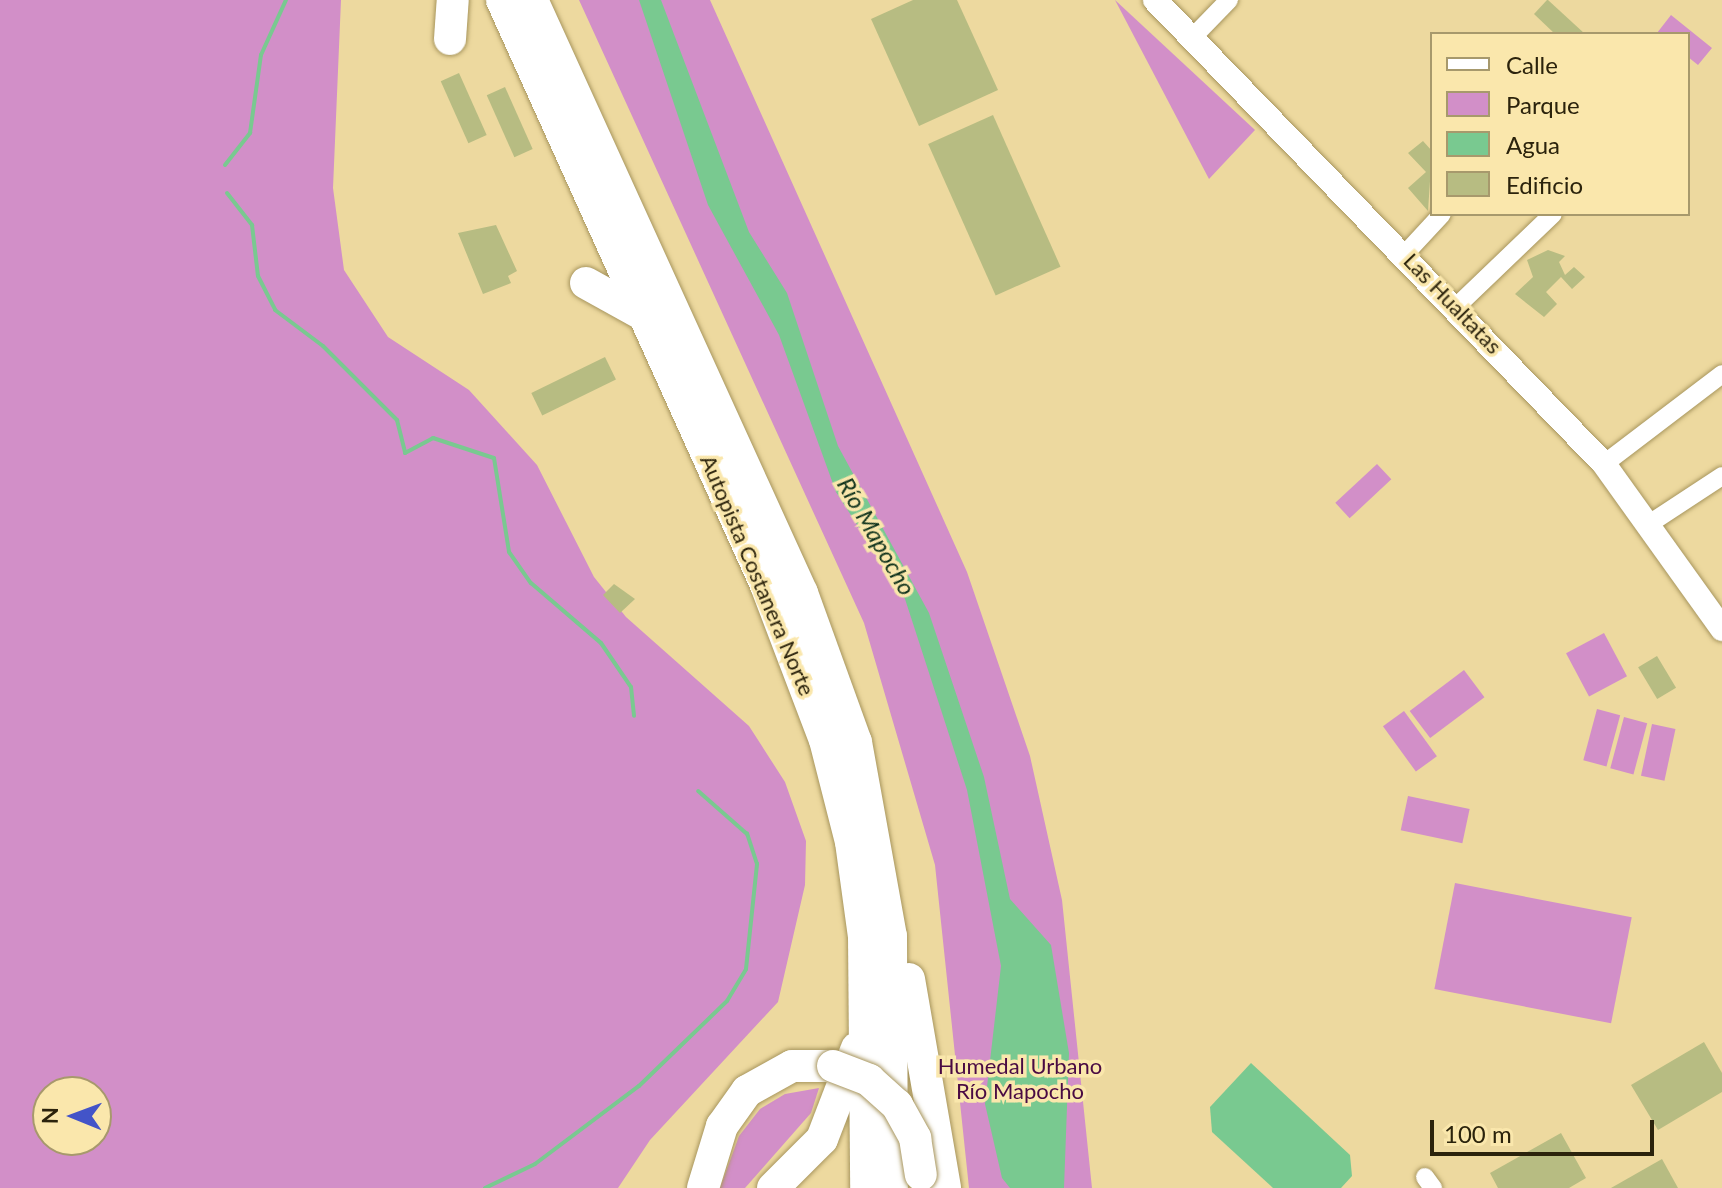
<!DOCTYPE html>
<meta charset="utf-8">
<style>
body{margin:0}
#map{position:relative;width:1722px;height:1188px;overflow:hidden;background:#edd99f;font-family:Lato,sans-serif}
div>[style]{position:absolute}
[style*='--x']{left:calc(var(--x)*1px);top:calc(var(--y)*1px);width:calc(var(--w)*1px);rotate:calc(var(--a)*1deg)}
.green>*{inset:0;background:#d28fc8;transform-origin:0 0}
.water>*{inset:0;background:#79c990}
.stream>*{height:4px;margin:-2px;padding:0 2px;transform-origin:2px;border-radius:2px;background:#79c990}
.building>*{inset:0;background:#b7bc82;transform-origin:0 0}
.roads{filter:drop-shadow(0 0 2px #a8965e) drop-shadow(0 0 2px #a8965e)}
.street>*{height:18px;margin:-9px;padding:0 9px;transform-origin:9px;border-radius:9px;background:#fff}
.secondary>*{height:24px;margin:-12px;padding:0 12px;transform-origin:12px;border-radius:12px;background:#fff}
.highway>*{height:32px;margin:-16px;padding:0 16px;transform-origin:16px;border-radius:16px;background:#fff}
.bridges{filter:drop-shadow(0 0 2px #a8965e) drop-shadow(0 0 2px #a8965e)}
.highway-bridge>*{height:32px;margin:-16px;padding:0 16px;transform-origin:16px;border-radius:16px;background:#fff}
span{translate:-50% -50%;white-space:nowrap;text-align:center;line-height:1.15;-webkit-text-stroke:7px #fae7ac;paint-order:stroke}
.street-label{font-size:22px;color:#2b230c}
.park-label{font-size:22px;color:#490a43}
.water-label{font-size:24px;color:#10331c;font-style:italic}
.legend{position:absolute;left:1430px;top:32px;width:260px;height:184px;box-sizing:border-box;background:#fae7ac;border:2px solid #a7996c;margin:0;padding:10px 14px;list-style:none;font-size:24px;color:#2b230c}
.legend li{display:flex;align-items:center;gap:16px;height:40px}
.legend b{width:40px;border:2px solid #a7996c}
.north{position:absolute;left:32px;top:1076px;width:80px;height:80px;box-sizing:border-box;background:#fae7ac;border:2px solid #a7996c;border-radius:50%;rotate:271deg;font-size:22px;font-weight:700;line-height:32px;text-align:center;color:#2b230c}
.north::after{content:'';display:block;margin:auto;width:28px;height:36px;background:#4354c8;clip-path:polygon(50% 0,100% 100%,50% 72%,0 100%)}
.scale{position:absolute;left:1430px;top:1120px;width:224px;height:36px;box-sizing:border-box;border:4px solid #2b230c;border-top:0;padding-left:10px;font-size:24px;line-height:28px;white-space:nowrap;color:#2b230c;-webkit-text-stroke:6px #fae7ac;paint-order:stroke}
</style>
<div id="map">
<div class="green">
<i style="clip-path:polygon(evenodd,0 0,341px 0,333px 188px,344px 270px,388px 337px,469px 390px,537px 465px,594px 577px,626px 617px,749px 726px,785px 782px,806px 841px,805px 885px,778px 1002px,650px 1140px,618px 1188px,0 1188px,0 0,48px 1092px,96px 1092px,96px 1140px,48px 1140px,48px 1092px)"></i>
<i style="clip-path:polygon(579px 0,710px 0,967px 572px,1030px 756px,1062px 900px,1092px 1188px,969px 1188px,935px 865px,864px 623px)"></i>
<i style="clip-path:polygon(1115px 0,1255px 130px,1209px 179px)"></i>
<i style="clip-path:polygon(1671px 15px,1712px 48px,1698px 65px,1688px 57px,1688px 34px,1657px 33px)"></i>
<i style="left:1377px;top:464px;width:21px;height:57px;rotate:47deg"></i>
<i style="left:1604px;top:633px;width:49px;height:43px;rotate:62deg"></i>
<i style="left:1464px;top:670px;width:34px;height:68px;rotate:53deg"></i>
<i style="left:1597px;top:709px;width:24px;height:53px;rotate:15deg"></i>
<i style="left:1404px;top:711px;width:56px;height:26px;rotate:54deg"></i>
<i style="left:1624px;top:717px;width:24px;height:53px;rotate:15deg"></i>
<i style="left:1652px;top:724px;width:24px;height:53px;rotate:12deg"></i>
<i style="left:1408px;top:796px;width:63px;height:35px;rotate:12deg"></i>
<i style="left:1455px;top:883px;width:180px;height:108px;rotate:11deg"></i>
<i style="clip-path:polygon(819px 1088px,811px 1113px,745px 1188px,720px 1188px,739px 1136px,760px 1109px,785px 1094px)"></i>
</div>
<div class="water">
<i style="clip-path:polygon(639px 0,661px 0,749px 232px,787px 293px,838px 446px,929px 613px,984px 777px,1010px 899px,1051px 945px,1069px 1053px,1064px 1188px,1010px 1188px,1002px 1178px,985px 1104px,1001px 966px,967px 790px,905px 599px,836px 492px,779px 335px,708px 205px)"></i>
<i style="clip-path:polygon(1251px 1063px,1350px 1155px,1352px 1176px,1341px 1188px,1273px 1188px,1212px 1132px,1210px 1107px)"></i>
</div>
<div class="stream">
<i style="--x:225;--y:165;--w:41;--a:-52"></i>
<i style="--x:250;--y:133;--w:79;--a:-82"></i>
<i style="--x:261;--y:55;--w:60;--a:-65.6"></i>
<i style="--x:227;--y:193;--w:41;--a:52"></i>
<i style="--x:252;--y:225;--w:51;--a:83.3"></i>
<i style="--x:258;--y:276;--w:38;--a:63"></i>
<i style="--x:275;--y:310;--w:60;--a:36.9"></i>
<i style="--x:323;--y:346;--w:105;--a:45"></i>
<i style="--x:397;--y:420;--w:34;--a:76"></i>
<i style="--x:405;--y:453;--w:32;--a:-28"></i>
<i style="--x:433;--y:438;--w:64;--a:18.2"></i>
<i style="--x:494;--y:458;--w:95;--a:80.9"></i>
<i style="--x:509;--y:552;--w:38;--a:55"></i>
<i style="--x:531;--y:583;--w:92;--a:40.6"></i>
<i style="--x:601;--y:643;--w:53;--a:55.7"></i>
<i style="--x:631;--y:687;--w:29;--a:84"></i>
<i style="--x:485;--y:1188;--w:55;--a:-25.6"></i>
<i style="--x:535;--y:1164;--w:130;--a:-36.9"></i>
<i style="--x:639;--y:1086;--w:122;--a:-44"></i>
<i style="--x:727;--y:1001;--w:37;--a:-59"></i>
<i style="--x:746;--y:969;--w:106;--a:-84"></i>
<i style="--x:757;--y:864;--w:32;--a:-108"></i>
<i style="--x:747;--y:834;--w:65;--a:-138.7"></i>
</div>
<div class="building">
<i style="clip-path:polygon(913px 0,957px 0,998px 90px,919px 126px,871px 19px)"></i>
<i style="clip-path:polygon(1547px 0,1548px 0,1585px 34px,1555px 34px,1534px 14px)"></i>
<i style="left:459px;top:73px;width:68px;height:20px;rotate:66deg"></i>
<i style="left:505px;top:87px;width:68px;height:20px;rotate:66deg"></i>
<i style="left:993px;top:115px;width:166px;height:71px;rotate:66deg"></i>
<i style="clip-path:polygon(1423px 141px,1432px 151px,1428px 211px,1408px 188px,1426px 172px,1408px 153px)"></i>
<i style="clip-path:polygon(496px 225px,517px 271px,508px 276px,511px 283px,483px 294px,458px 233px)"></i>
<i style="clip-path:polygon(1548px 250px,1565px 256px,1559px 262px,1565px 275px,1574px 267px,1585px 277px,1572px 289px,1561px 277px,1546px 292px,1557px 304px,1544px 317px,1515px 294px,1533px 277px,1527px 260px)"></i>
<i style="left:605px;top:357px;width:25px;height:82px;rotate:64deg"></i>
<i style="clip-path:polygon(614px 584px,635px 599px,620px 613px,603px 595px)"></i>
<i style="left:1657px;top:656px;width:37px;height:22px;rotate:59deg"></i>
<i style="clip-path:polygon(1704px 1042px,1722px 1073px,1722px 1092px,1658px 1130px,1631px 1085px)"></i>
<i style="clip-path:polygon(1561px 1133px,1586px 1178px,1569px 1188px,1498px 1188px,1490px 1173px)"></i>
<i style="clip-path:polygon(1662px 1159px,1678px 1188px,1611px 1188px)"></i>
</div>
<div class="roads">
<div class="street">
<i style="--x:1192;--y:38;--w:53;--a:-45.8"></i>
<i style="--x:1405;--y:254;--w:54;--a:-47.2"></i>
<i style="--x:1456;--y:307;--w:134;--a:-43.8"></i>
<i style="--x:1604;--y:464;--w:148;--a:-37.3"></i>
<i style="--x:1649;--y:524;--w:87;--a:-33.3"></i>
<i style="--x:1425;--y:1177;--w:14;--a:54"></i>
</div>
<div class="secondary">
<i style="--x:1155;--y:0;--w:646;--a:45.94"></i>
<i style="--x:1604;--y:464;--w:203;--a:54.4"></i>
</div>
<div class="highway">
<i style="--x:502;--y:0;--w:642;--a:65.71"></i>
<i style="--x:766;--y:585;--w:166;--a:69.2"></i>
<i style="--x:825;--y:740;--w:105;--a:75.7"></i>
<i style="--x:851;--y:842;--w:96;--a:82.2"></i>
<i style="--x:864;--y:937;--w:251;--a:89.5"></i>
<i style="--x:532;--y:0;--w:652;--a:65.52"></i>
<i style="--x:802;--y:593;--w:158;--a:70.1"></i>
<i style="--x:856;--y:742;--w:197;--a:79.8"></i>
<i style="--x:891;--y:936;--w:252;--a:89.8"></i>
<i style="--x:450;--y:39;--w:39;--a:-86"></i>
<i style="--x:586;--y:283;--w:64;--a:29"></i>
<i style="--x:909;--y:979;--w:212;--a:80.2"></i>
<i style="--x:703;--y:1188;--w:65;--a:-73"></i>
<i style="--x:722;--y:1126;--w:43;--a:-54.5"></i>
<i style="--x:747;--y:1091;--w:51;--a:-29.1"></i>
<i style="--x:792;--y:1066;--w:41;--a:0"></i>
<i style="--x:773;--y:1188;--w:69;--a:-45"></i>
<i style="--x:822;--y:1139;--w:97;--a:-69"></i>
</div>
</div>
<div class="bridges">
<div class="highway-bridge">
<i style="--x:833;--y:1066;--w:39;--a:21"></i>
<i style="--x:869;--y:1080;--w:38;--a:42"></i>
<i style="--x:897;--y:1105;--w:38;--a:61"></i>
<i style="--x:915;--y:1138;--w:37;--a:81"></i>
</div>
</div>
<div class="street-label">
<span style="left:1453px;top:303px;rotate:46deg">Las Hualtatas</span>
<span style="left:758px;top:575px;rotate:67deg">Autopista Costanera Norte</span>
</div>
<div class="park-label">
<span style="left:1020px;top:1078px">Humedal Urbano<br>Río Mapocho</span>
</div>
<div class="water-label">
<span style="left:877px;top:536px;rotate:60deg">Río Mapocho</span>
</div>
<ul class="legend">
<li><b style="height:10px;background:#fff"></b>Calle</li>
<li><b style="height:22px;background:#d28fc8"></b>Parque</li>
<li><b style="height:22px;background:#79c990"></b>Agua</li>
<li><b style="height:22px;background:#b7bc82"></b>Edificio</li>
</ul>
<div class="north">N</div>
<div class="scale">100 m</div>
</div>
